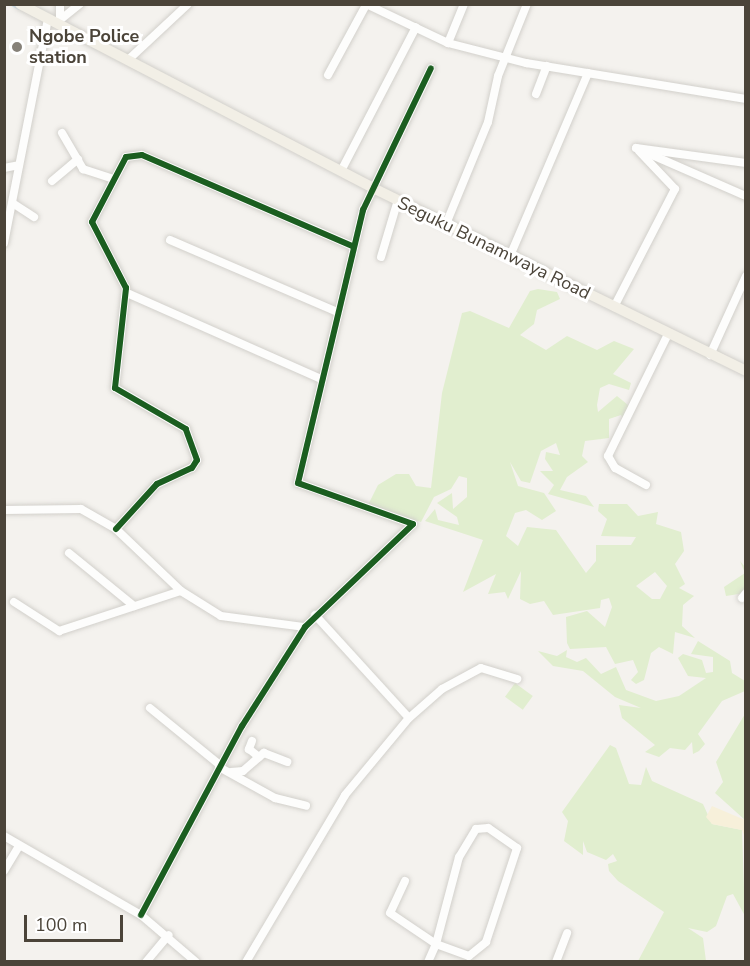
<!DOCTYPE html>
<style>
body{margin:0}
#map{position:relative;width:750px;height:966px;overflow:hidden;background:#f4f2ee;font-family:"Nunito Sans",sans-serif}
div>[style]{position:absolute}
[style*='--x']{left:calc(var(--x)*1px);top:calc(var(--y)*1px);width:calc(var(--w)*1px);rotate:calc(var(--a)*1deg)}
.green>*{inset:0;background:#e1eecf;transform-origin:0 0}
.sand>*{inset:0;background:#f7f0da}
.stream>*{height:2px;margin:-1px;padding:0 1px;transform-origin:1px;border-radius:1px;background:#c0ddf1}
.roads{filter:drop-shadow(0 0 2px #d2d0cb) drop-shadow(0 0 2px #d2d0cb)}
.minor>*{height:8px;margin:-4px;padding:0 4px;transform-origin:4px;border-radius:4px;background:#fdfdfc}
.major>*{height:10px;margin:-5px;padding:0 5px;transform-origin:5px;border-radius:5px;background:#f2efe6}
.cycleway>*{height:6px;margin:-3px;padding:0 3px;transform-origin:3px;border-radius:3px;background:#1b5e20}
.dots>*{width:16px;height:16px;translate:-50% -50%;box-sizing:border-box;border:3px solid #fff;border-radius:50%}
span{translate:-50% -50%;white-space:nowrap;text-align:center;line-height:1.15;-webkit-text-stroke:6px #fff;paint-order:stroke}
.poi-label{font-size:18px;color:#4b4439;font-weight:700}
.left{translate:0 -50%;text-align:left}
.street-label{font-size:18px;color:#4b4439}
.frame{position:absolute;inset:0;border:6px solid #4b4439;pointer-events:none}
.scale{position:absolute;left:24px;top:915px;width:99px;height:27px;box-sizing:border-box;border:3px solid #4b4439;border-top:0;padding-left:8px;font-size:18px;line-height:21px;white-space:nowrap;color:#4b4439;-webkit-text-stroke:4px #fff;paint-order:stroke}
</style>
<div id="map">
<div class="green">
<i style="clip-path:polygon(evenodd,538px 289px,557px 292px,560px 299px,537px 310px,534px 324px,520px 335px,546px 350px,567px 336px,597px 350px,614px 341px,634px 349px,613px 374px,631px 383px,629px 390px,609px 384px,600px 388px,597px 405px,598px 412px,617px 396px,633px 409px,626px 423px,621px 415px,609px 419px,609px 438px,585px 441px,582px 456px,588px 462px,567px 477px,560px 490px,586px 496px,594px 507px,548px 494px,554px 485px,540px 471px,553px 471px,545px 459px,546px 452px,560px 455px,556px 443px,541px 451px,530px 483px,521px 481px,510px 462px,518px 486px,544px 493px,556px 511px,542px 520px,526px 510px,515px 513px,506px 536px,518px 546px,527px 527px,556px 530px,586px 573px,596px 561px,596px 545px,631px 545px,636px 537px,601px 536px,607px 519px,598px 511px,599px 504px,627px 504px,638px 516px,658px 512px,656px 524px,681px 532px,684px 551px,675px 564px,685px 584px,679px 588px,694px 596px,683px 605px,682px 626px,695px 638px,675px 632px,673px 654px,659px 647px,651px 653px,644px 680px,636px 684px,631px 680px,638px 672px,633px 660px,615px 664px,606px 647px,570px 649px,567px 643px,566px 617px,587px 611px,605px 627px,612px 607px,609px 598px,601px 600px,600px 608px,553px 615px,544px 601px,530px 604px,520px 599px,521px 571px,508px 599px,505px 592px,488px 594px,496px 574px,463px 592px,483px 540px,425px 521px,435px 509px,438px 520px,459px 525px,457px 517px,437px 503px,452px 493px,453px 509px,467px 497px,467px 478px,459px 476px,451px 489px,434px 497px,421px 522px,368px 505px,378px 485px,396px 474px,409px 474px,416px 486px,431px 488px,442px 393px,462px 313px,470px 311px,509px 328px,530px 291px,538px 289px,655px 572px,667px 586px,660px 599px,652px 599px,636px 586px,655px 572px)"></i>
<i style="clip-path:polygon(740px 561px,745px 567px,745px 593px,726px 596px,724px 587px,745px 573px)"></i>
<i style="clip-path:polygon(698px 641px,730px 661px,732px 673px,745px 681px,745px 691px,722px 701px,698px 734px,705px 744px,699px 751px,693px 754px,692px 742px,685px 750px,670px 748px,659px 757px,645px 752px,655px 745px,622px 718px,619px 705px,641px 708px,615px 697px,583px 671px,553px 666px,538px 651px,557px 656px,567px 650px,566px 657px,577px 662px,586px 658px,601px 674px,616px 667px,626px 690px,656px 701px,679px 696px,706px 678px,688px 676px,678px 658px,683px 654px,702px 660px,706px 673px,713px 672px,713px 657px,691px 654px)"></i>
<i style="left:515px;top:683px;width:22px;height:17px;rotate:36deg"></i>
<i style="clip-path:polygon(745px 714px,745px 820px,715px 793px,723px 782px,716px 762px)"></i>
<i style="clip-path:polygon(610px 745px,616px 748px,629px 784px,641px 785px,646px 767px,652px 781px,703px 804px,712px 824px,742px 830px,745px 916px,733px 894px,727px 896px,716px 926px,707px 932px,688px 928px,703px 938px,706px 961px,638px 961px,664px 912px,618px 881px,609px 871px,608px 864px,617px 861px,613px 854px,606px 860px,587px 852px,583px 841px,583px 855px,564px 841px,568px 821px,562px 812px)"></i>
</div>
<div class="sand">
<i style="clip-path:polygon(712px 806px,745px 820px,745px 838px,742px 830px,712px 824px,706px 817px)"></i>
</div>
<div class="stream">
<i style="--x:10;--y:4;--w:10;--a:29"></i>
</div>
<div class="roads">
<div class="minor">
<i style="--x:60;--y:4;--w:18;--a:90"></i>
<i style="--x:366;--y:4;--w:91;--a:25.4"></i>
<i style="--x:448;--y:43;--w:81;--a:14.4"></i>
<i style="--x:526;--y:63;--w:223;--a:9.3"></i>
<i style="--x:60;--y:20;--w:26;--a:-39"></i>
<i style="--x:448;--y:43;--w:42;--a:-67.7"></i>
<i style="--x:128;--y:60;--w:82;--a:-43"></i>
<i style="--x:328;--y:75;--w:80;--a:-61.5"></i>
<i style="--x:536;--y:94;--w:30;--a:-69"></i>
<i style="--x:62;--y:133;--w:42;--a:59.7"></i>
<i style="--x:83;--y:169;--w:33;--a:18"></i>
<i style="--x:746;--y:163;--w:111;--a:-172.2"></i>
<i style="--x:636;--y:148;--w:120;--a:23.6"></i>
<i style="--x:4;--y:168;--w:15;--a:-11"></i>
<i style="--x:341;--y:171;--w:162;--a:-62.5"></i>
<i style="--x:52;--y:181;--w:34;--a:-40"></i>
<i style="--x:14;--y:204;--w:24;--a:33"></i>
<i style="--x:446;--y:224;--w:110;--a:-67.6"></i>
<i style="--x:488;--y:122;--w:47;--a:-77.7"></i>
<i style="--x:498;--y:76;--w:78;--a:-68.1"></i>
<i style="--x:170;--y:240;--w:180;--a:23.3"></i>
<i style="--x:4;--y:243;--w:228;--a:-78.9"></i>
<i style="--x:510;--y:256;--w:199;--a:-66.9"></i>
<i style="--x:381;--y:257;--w:59;--a:-73.4"></i>
<i style="--x:127;--y:293;--w:212;--a:23.9"></i>
<i style="--x:614;--y:307;--w:133;--a:-62.7"></i>
<i style="--x:675;--y:189;--w:52;--a:-133.5"></i>
<i style="--x:710;--y:355;--w:87;--a:-65.5"></i>
<i style="--x:646;--y:485;--w:35;--a:-151"></i>
<i style="--x:615;--y:468;--w:14;--a:-120"></i>
<i style="--x:608;--y:456;--w:136;--a:-63.8"></i>
<i style="--x:4;--y:510;--w:77;--a:-0.7"></i>
<i style="--x:81;--y:509;--w:40;--a:29.7"></i>
<i style="--x:116;--y:529;--w:90;--a:43.6"></i>
<i style="--x:181;--y:591;--w:47;--a:32"></i>
<i style="--x:221;--y:616;--w:85;--a:7.5"></i>
<i style="--x:116;--y:529;--w:61;--a:-47.7"></i>
<i style="--x:157;--y:484;--w:38;--a:-25"></i>
<i style="--x:192;--y:468;--w:9;--a:-58"></i>
<i style="--x:197;--y:460;--w:33;--a:-110"></i>
<i style="--x:186;--y:429;--w:82;--a:-150"></i>
<i style="--x:115;--y:388;--w:101;--a:-83.7"></i>
<i style="--x:126;--y:288;--w:74;--a:-117.3"></i>
<i style="--x:92;--y:222;--w:73;--a:-62.4"></i>
<i style="--x:126;--y:157;--w:16;--a:-7"></i>
<i style="--x:142;--y:155;--w:229;--a:23.4"></i>
<i style="--x:69;--y:553;--w:84;--a:39.2"></i>
<i style="--x:742;--y:598;--w:6;--a:-51"></i>
<i style="--x:14;--y:602;--w:54;--a:32.8"></i>
<i style="--x:59;--y:631;--w:128;--a:-18.2"></i>
<i style="--x:315;--y:615;--w:139;--a:47.6"></i>
<i style="--x:150;--y:708;--w:90;--a:39.2"></i>
<i style="--x:252;--y:741;--w:9;--a:111"></i>
<i style="--x:249;--y:749;--w:13;--a:39"></i>
<i style="--x:219;--y:767;--w:64;--a:29"></i>
<i style="--x:275;--y:798;--w:32;--a:14"></i>
<i style="--x:231;--y:772;--w:12;--a:-5"></i>
<i style="--x:243;--y:771;--w:28;--a:-41"></i>
<i style="--x:264;--y:753;--w:25;--a:21"></i>
<i style="--x:4;--y:836;--w:158;--a:30"></i>
<i style="--x:141;--y:915;--w:72;--a:40.5"></i>
<i style="--x:4;--y:871;--w:29;--a:-59"></i>
<i style="--x:405;--y:881;--w:35;--a:115"></i>
<i style="--x:390;--y:913;--w:55;--a:34"></i>
<i style="--x:436;--y:944;--w:35;--a:20"></i>
<i style="--x:469;--y:956;--w:22;--a:-39"></i>
<i style="--x:486;--y:942;--w:99;--a:-71.7"></i>
<i style="--x:517;--y:848;--w:35;--a:-145"></i>
<i style="--x:488;--y:828;--w:12;--a:175"></i>
<i style="--x:476;--y:829;--w:33;--a:121"></i>
<i style="--x:459;--y:857;--w:90;--a:104.8"></i>
<i style="--x:436;--y:944;--w:20;--a:114"></i>
<i style="--x:141;--y:915;--w:214;--a:-61.9"></i>
<i style="--x:242;--y:726;--w:117;--a:-57.5"></i>
<i style="--x:305;--y:627;--w:149;--a:-43.6"></i>
<i style="--x:413;--y:524;--w:122;--a:-160.4"></i>
<i style="--x:298;--y:483;--w:281;--a:-76.6"></i>
<i style="--x:363;--y:210;--w:157;--a:-64.4"></i>
<i style="--x:146;--y:962;--w:35;--a:-50"></i>
<i style="--x:246;--y:962;--w:194;--a:-59.3"></i>
<i style="--x:345;--y:795;--w:100;--a:-50.3"></i>
<i style="--x:409;--y:718;--w:44;--a:-41.3"></i>
<i style="--x:442;--y:689;--w:44;--a:-28.3"></i>
<i style="--x:481;--y:668;--w:38;--a:17"></i>
<i style="--x:556;--y:962;--w:31;--a:-69"></i>
</div>
<div class="major">
<i style="--x:20;--y:4;--w:400;--a:27.5"></i>
<i style="--x:375;--y:189;--w:413;--a:26.1"></i>
</div>
</div>
<div class="cycleway">
<i style="--x:116;--y:529;--w:61;--a:-47.7"></i>
<i style="--x:157;--y:484;--w:38;--a:-25"></i>
<i style="--x:192;--y:468;--w:9;--a:-58"></i>
<i style="--x:197;--y:460;--w:33;--a:-110"></i>
<i style="--x:186;--y:429;--w:82;--a:-150"></i>
<i style="--x:115;--y:388;--w:101;--a:-83.7"></i>
<i style="--x:126;--y:288;--w:74;--a:-117.3"></i>
<i style="--x:92;--y:222;--w:73;--a:-62.4"></i>
<i style="--x:126;--y:157;--w:16;--a:-7"></i>
<i style="--x:142;--y:155;--w:229;--a:23.4"></i>
<i style="--x:141;--y:915;--w:214;--a:-61.9"></i>
<i style="--x:242;--y:726;--w:117;--a:-57.5"></i>
<i style="--x:305;--y:627;--w:149;--a:-43.6"></i>
<i style="--x:413;--y:524;--w:122;--a:-160.4"></i>
<i style="--x:298;--y:483;--w:281;--a:-76.6"></i>
<i style="--x:363;--y:210;--w:157;--a:-64.4"></i>
</div>
<div class="dots">
<i style="left:17px;top:47px;background:#868178"></i>
</div>
<div class="poi-label">
<span class="left" style="left:29px;top:47px">Ngobe Police<br>station</span>
</div>
<div class="street-label">
<span style="left:494px;top:248px;rotate:26deg">Seguku Bunamwaya Road</span>
</div>
<div class="frame"></div>
<div class="scale">100 m</div>
</div>
